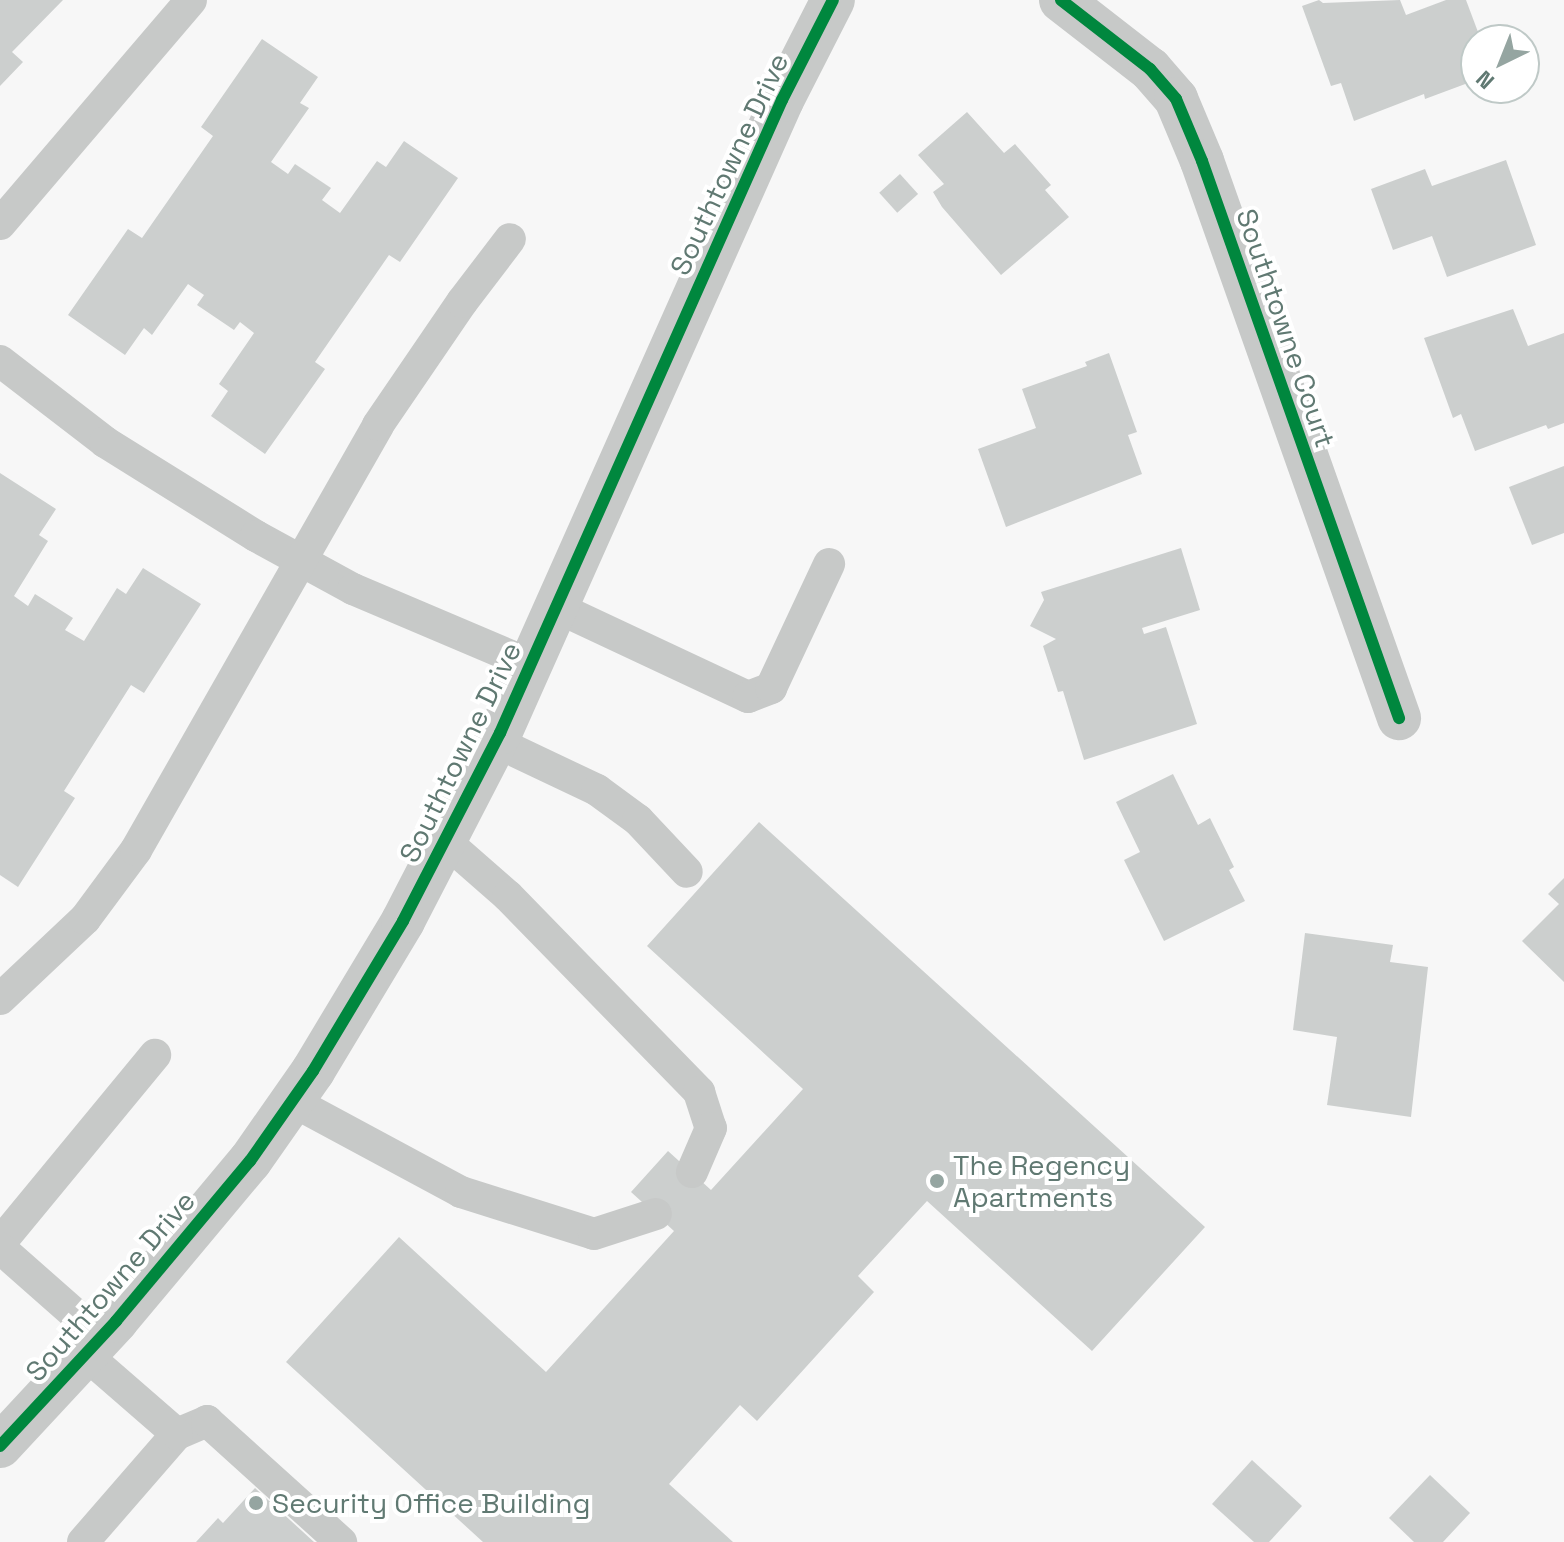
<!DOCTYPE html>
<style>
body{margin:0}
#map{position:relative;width:1564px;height:1542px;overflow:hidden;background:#f7f7f7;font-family:"Space Grotesk",sans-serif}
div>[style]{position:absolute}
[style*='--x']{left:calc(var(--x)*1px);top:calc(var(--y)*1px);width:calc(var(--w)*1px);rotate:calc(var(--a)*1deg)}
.building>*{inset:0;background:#cccfce;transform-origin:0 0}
.service>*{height:32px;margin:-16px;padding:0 16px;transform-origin:16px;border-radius:16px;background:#c7c9c8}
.minor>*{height:44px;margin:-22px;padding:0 22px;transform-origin:22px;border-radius:22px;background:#c7c9c8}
.cycleway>*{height:12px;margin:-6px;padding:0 6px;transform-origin:6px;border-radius:6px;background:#00873e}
.dots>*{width:22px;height:22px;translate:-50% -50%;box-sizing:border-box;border:4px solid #fff;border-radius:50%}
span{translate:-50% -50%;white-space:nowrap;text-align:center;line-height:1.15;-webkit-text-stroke:8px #fff;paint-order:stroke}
.street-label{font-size:28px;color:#607972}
.poi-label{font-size:28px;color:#607972}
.left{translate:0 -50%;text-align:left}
.north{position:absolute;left:1460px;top:24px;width:80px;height:80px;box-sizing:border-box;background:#fff;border:2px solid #bfc9c7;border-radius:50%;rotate:223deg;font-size:22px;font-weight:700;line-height:32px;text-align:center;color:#607972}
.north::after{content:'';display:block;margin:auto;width:28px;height:36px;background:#95a5a1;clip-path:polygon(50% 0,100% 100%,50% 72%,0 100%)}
</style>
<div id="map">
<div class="building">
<i style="clip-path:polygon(0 0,63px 0,12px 52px,23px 62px,0 86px)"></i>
<i style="clip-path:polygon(1319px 0,1323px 3px,1400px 0,1406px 15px,1446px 0,1466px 0,1481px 40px,1476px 40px,1476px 80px,1425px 99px,1424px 94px,1354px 121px,1341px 83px,1331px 86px,1302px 6px)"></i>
<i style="clip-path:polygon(262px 39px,318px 77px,300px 103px,309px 108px,271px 162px,288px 174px,295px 164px,331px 188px,322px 200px,340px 213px,377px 161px,386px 167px,404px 141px,458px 178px,400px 262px,389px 255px,315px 362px,325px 369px,265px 454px,211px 416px,228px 391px,219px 384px,254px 333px,240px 322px,234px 330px,197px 305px,204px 295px,188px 284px,152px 335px,144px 328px,125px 355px,68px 315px,128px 229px,142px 238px,213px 136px,201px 127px)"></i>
<i style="clip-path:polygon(967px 112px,1004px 153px,1015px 144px,1051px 185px,1045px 190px,1069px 217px,1001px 275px,942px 207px,933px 192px,944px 184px,918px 155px)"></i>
<i style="clip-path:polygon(1506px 160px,1536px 245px,1447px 277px,1432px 236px,1393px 250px,1371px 189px,1425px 169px,1432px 186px)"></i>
<i style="left:900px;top:174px;width:27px;height:28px;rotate:48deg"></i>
<i style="clip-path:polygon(1513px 309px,1528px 346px,1564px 333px,1564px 423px,1548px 429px,1546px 425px,1475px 451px,1461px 414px,1453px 418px,1424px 338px)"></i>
<i style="clip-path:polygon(1109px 353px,1137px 432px,1128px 435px,1142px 474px,1006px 527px,978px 449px,1036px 428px,1022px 389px,1087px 366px,1085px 362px)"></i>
<i style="clip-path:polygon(1564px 466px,1564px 533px,1532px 545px,1509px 487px)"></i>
<i style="clip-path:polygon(0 473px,56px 509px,39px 535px,48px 541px,14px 596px,28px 606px,35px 594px,73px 618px,65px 630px,84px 641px,117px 588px,126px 594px,143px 568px,201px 604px,144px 693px,131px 685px,64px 791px,75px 798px,18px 887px,0 875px)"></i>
<i style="clip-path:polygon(1181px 548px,1200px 610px,1142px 628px,1144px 634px,1166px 627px,1197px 724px,1084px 760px,1063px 691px,1058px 692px,1043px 646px,1056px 639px,1030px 626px,1044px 600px,1041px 592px)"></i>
<i style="clip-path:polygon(1173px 774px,1198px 825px,1210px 818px,1234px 867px,1229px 870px,1245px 901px,1164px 941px,1124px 860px,1140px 852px,1116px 802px)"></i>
<i style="clip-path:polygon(759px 822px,1205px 1227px,1092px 1351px,927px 1201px,858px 1276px,874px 1292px,757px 1421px,740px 1405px,669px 1484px,733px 1542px,483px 1542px,286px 1362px,399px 1237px,546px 1372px,674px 1231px,631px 1192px,668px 1151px,711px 1190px,803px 1089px,647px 946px)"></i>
<i style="clip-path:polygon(1564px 878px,1564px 982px,1522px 941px,1559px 904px,1548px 894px)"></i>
<i style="clip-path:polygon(1305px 933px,1393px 945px,1390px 962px,1428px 967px,1411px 1117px,1327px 1105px,1337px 1037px,1293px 1030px)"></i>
<i style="clip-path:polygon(1252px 1460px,1302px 1506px,1269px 1542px,1254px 1542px,1212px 1504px)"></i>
<i style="clip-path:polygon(1430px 1475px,1470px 1513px,1443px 1542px,1414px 1542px,1389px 1518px)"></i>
<i style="clip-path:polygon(255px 1488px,314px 1542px,196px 1542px,218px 1518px,223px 1523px)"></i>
</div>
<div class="service">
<i style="--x:0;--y:224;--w:294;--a:-49.5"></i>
<i style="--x:0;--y:361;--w:133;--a:37.6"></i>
<i style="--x:105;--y:442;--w:178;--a:31.9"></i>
<i style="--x:256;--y:536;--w:111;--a:28.7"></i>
<i style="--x:353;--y:589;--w:192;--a:23"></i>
<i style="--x:556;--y:607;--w:212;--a:25.1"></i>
<i style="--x:748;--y:697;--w:25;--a:-21"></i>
<i style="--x:771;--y:688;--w:137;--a:-64.9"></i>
<i style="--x:496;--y:742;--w:112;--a:25.4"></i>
<i style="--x:597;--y:790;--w:51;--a:36.2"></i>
<i style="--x:638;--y:820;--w:71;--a:46.7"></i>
<i style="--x:444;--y:840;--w:85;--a:41.2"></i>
<i style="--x:508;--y:896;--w:274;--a:45.7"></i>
<i style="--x:699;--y:1092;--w:38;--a:72"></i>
<i style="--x:711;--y:1128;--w:48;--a:113.4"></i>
<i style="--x:0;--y:999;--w:117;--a:-43.3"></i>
<i style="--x:85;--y:919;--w:86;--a:-53.5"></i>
<i style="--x:136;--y:850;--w:489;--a:-60.3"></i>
<i style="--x:378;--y:425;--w:149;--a:-55.7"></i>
<i style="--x:462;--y:302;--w:79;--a:-52.7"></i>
<i style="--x:292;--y:1101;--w:192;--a:28.3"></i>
<i style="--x:461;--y:1192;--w:139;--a:17.5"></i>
<i style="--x:594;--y:1234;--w:65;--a:-17.9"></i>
<i style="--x:0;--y:1243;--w:244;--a:-50.5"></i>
<i style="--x:0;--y:1248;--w:135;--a:41.4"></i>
<i style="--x:177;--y:1434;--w:33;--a:-23"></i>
<i style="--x:207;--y:1421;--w:181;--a:42.1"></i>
<i style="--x:83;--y:1542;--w:143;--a:-49"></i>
<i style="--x:177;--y:1434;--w:122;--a:-139"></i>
</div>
<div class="minor">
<i style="--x:1061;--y:0;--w:113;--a:37.8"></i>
<i style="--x:1150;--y:69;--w:40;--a:49"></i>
<i style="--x:1176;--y:99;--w:67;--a:67.2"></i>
<i style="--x:1202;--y:161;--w:591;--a:70.52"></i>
<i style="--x:0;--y:1446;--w:171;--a:-47.1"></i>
<i style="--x:116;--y:1321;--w:209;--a:-50.1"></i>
<i style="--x:250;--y:1161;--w:110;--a:-55"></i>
<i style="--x:313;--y:1071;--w:175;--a:-59"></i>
<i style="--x:403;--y:921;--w:212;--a:-62.7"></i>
<i style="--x:500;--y:733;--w:693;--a:-65.99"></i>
<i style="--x:782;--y:100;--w:112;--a:-63"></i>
</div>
<div class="cycleway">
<i style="--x:1061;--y:0;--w:113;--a:37.8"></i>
<i style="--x:1150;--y:69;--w:40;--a:49"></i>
<i style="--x:1176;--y:99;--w:67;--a:67.2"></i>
<i style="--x:1202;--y:161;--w:591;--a:70.52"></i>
<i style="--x:0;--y:1446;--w:171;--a:-47.1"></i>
<i style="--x:116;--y:1321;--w:209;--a:-50.1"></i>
<i style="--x:250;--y:1161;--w:110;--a:-55"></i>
<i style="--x:313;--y:1071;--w:175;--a:-59"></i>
<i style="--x:403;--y:921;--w:212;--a:-62.7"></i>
<i style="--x:500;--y:733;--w:693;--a:-65.99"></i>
<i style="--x:782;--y:100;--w:112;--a:-63"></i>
</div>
<div class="dots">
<i style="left:937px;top:1181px;background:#95a5a1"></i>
<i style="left:256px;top:1503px;background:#95a5a1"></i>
</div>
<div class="street-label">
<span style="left:729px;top:164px;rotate:-65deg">Southtowne Drive</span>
<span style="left:1286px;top:328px;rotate:71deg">Southtowne Court</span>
<span style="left:460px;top:752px;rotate:-64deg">Southtowne Drive</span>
<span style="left:110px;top:1286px;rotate:-49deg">Southtowne Drive</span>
</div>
<div class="poi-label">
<span class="left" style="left:953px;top:1181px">The Regency<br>Apartments</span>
<span class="left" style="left:272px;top:1503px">Security Office Building</span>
</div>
<div class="north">N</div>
</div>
